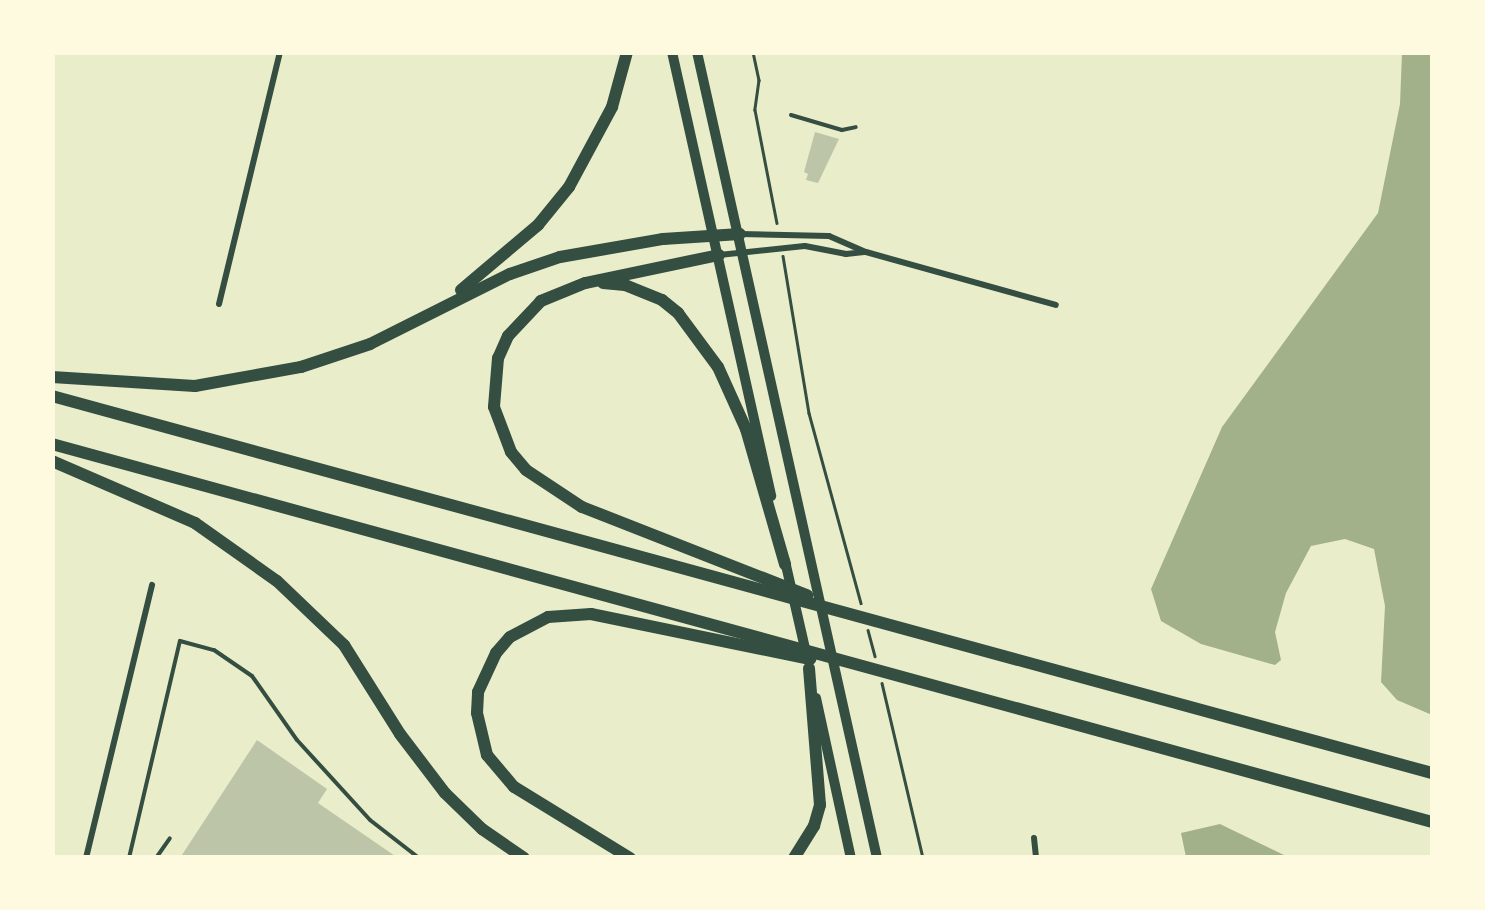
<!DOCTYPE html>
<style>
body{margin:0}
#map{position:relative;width:1485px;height:910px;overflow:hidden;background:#e9edc9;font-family:"Golos Text",sans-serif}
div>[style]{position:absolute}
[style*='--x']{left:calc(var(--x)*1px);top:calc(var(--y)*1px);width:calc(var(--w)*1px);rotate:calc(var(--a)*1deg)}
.water>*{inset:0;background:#a3b18a}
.building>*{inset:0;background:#bcc5a7}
.path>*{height:2.5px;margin:-1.25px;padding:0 1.25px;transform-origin:1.25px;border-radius:1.25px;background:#344e41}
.service>*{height:4px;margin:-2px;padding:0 2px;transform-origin:2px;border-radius:2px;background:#344e41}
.minor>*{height:6px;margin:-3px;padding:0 3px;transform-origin:3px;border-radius:3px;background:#344e41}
.primary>*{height:10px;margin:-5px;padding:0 5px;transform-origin:5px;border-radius:5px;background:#344e41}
.motorway>*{height:12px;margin:-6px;padding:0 6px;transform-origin:6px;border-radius:6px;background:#344e41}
span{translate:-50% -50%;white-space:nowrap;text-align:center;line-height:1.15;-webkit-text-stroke:10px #fefae0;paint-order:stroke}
.frame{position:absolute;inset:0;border:55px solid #fefae0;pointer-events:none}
</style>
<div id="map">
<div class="water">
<i style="clip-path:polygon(1402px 53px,1432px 53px,1432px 715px,1397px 700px,1381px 682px,1385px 606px,1374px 549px,1345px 539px,1311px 546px,1286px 593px,1275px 632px,1281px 660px,1275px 665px,1201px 644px,1161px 621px,1151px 589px,1222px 427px,1378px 213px,1400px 104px)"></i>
<i style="clip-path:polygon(1220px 824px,1286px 856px,1290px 857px,1186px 857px,1181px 833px)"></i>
</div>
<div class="building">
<i style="clip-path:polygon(815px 132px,839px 139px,818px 183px,806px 180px,808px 174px,804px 172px)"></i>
<i style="clip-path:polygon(257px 740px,327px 789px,318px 803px,398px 858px,180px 858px)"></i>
</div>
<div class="path">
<i style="--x:753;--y:52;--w:29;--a:78"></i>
<i style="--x:759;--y:80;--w:30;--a:98"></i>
<i style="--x:755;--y:110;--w:115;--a:79"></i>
<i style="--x:783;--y:256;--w:159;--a:80.6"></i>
<i style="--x:809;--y:413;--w:197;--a:74.7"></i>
<i style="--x:868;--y:630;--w:27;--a:75"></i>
<i style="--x:882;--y:683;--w:180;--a:76.8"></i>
</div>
<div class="service">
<i style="--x:791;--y:115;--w:53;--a:16.4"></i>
<i style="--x:842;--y:130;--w:14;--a:-12"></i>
<i style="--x:129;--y:858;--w:223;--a:-76.8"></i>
<i style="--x:180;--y:641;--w:35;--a:15"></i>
<i style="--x:214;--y:650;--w:46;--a:34.4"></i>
<i style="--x:252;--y:676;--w:78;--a:54.9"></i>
<i style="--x:297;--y:740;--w:108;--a:47.6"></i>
<i style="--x:370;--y:820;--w:62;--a:37.8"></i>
<i style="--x:156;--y:858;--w:24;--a:-55"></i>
</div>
<div class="minor">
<i style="--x:740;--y:234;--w:89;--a:1.3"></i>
<i style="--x:829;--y:236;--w:40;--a:23.4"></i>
<i style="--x:866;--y:252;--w:197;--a:15.6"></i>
<i style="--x:719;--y:255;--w:86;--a:-6"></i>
<i style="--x:805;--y:246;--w:42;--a:11"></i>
<i style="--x:846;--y:254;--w:18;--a:-6"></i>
<i style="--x:219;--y:304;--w:259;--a:-76.4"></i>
<i style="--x:1034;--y:838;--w:20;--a:84"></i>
<i style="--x:86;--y:858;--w:281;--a:-76.4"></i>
</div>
<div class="primary">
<i style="--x:672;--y:52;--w:455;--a:77.4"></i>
<i style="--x:697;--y:52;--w:826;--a:77.41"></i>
<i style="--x:785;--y:561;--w:98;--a:77.1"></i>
<i style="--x:816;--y:698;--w:164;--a:77.7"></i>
</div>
<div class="motorway">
<i style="--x:719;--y:255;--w:137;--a:168.2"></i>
<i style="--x:585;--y:283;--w:48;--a:157.8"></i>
<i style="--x:541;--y:301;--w:48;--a:133.3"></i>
<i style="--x:508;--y:336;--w:24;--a:114"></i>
<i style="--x:498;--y:358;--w:49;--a:94.7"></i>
<i style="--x:494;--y:407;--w:48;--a:69.3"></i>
<i style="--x:511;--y:452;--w:23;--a:50"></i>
<i style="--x:526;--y:470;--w:67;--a:33.5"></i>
<i style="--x:582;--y:507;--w:242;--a:21.4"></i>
<i style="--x:603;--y:283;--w:22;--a:5"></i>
<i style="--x:625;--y:285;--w:40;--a:22"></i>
<i style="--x:662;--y:300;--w:21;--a:39"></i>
<i style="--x:678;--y:313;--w:67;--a:53.5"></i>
<i style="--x:718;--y:367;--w:68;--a:65.7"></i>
<i style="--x:746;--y:429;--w:141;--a:73.9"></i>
<i style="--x:461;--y:290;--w:101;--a:-40.2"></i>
<i style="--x:538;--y:225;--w:49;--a:-50.8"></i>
<i style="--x:569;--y:187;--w:91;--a:-61.7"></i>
<i style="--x:612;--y:107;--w:57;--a:-74.7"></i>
<i style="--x:52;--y:377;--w:143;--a:3.6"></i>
<i style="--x:195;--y:386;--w:108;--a:-10.2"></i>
<i style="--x:301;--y:367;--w:73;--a:-18.4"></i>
<i style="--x:370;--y:344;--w:157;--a:-26.6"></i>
<i style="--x:510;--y:274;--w:53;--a:-18.8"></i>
<i style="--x:560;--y:257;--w:105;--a:-9.9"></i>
<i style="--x:663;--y:239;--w:77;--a:-3.7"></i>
<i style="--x:52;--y:396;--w:1431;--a:15.28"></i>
<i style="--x:52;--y:444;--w:1431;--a:15.32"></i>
<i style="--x:52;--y:461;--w:156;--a:23.4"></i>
<i style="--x:195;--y:523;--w:100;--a:35.3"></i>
<i style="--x:277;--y:581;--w:93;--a:43.7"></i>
<i style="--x:344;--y:645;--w:105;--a:57.8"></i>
<i style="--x:400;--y:734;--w:74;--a:52.7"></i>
<i style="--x:445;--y:793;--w:52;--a:44.2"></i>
<i style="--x:482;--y:829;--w:51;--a:34.6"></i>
<i style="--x:630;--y:858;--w:136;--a:-148.5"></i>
<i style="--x:514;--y:787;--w:42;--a:-130.2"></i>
<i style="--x:487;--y:755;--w:43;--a:-103.4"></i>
<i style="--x:477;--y:713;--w:21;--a:-87"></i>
<i style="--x:478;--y:692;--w:43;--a:-65.2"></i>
<i style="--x:496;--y:653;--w:21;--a:-49"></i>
<i style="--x:510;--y:637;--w:43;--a:-27.8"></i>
<i style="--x:548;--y:617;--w:43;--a:-4"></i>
<i style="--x:591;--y:614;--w:224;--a:11.6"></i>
<i style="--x:794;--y:858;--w:38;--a:-58"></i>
<i style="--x:814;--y:826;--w:22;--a:-74"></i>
<i style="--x:820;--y:805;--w:137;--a:-94.6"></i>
</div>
<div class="frame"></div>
</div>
